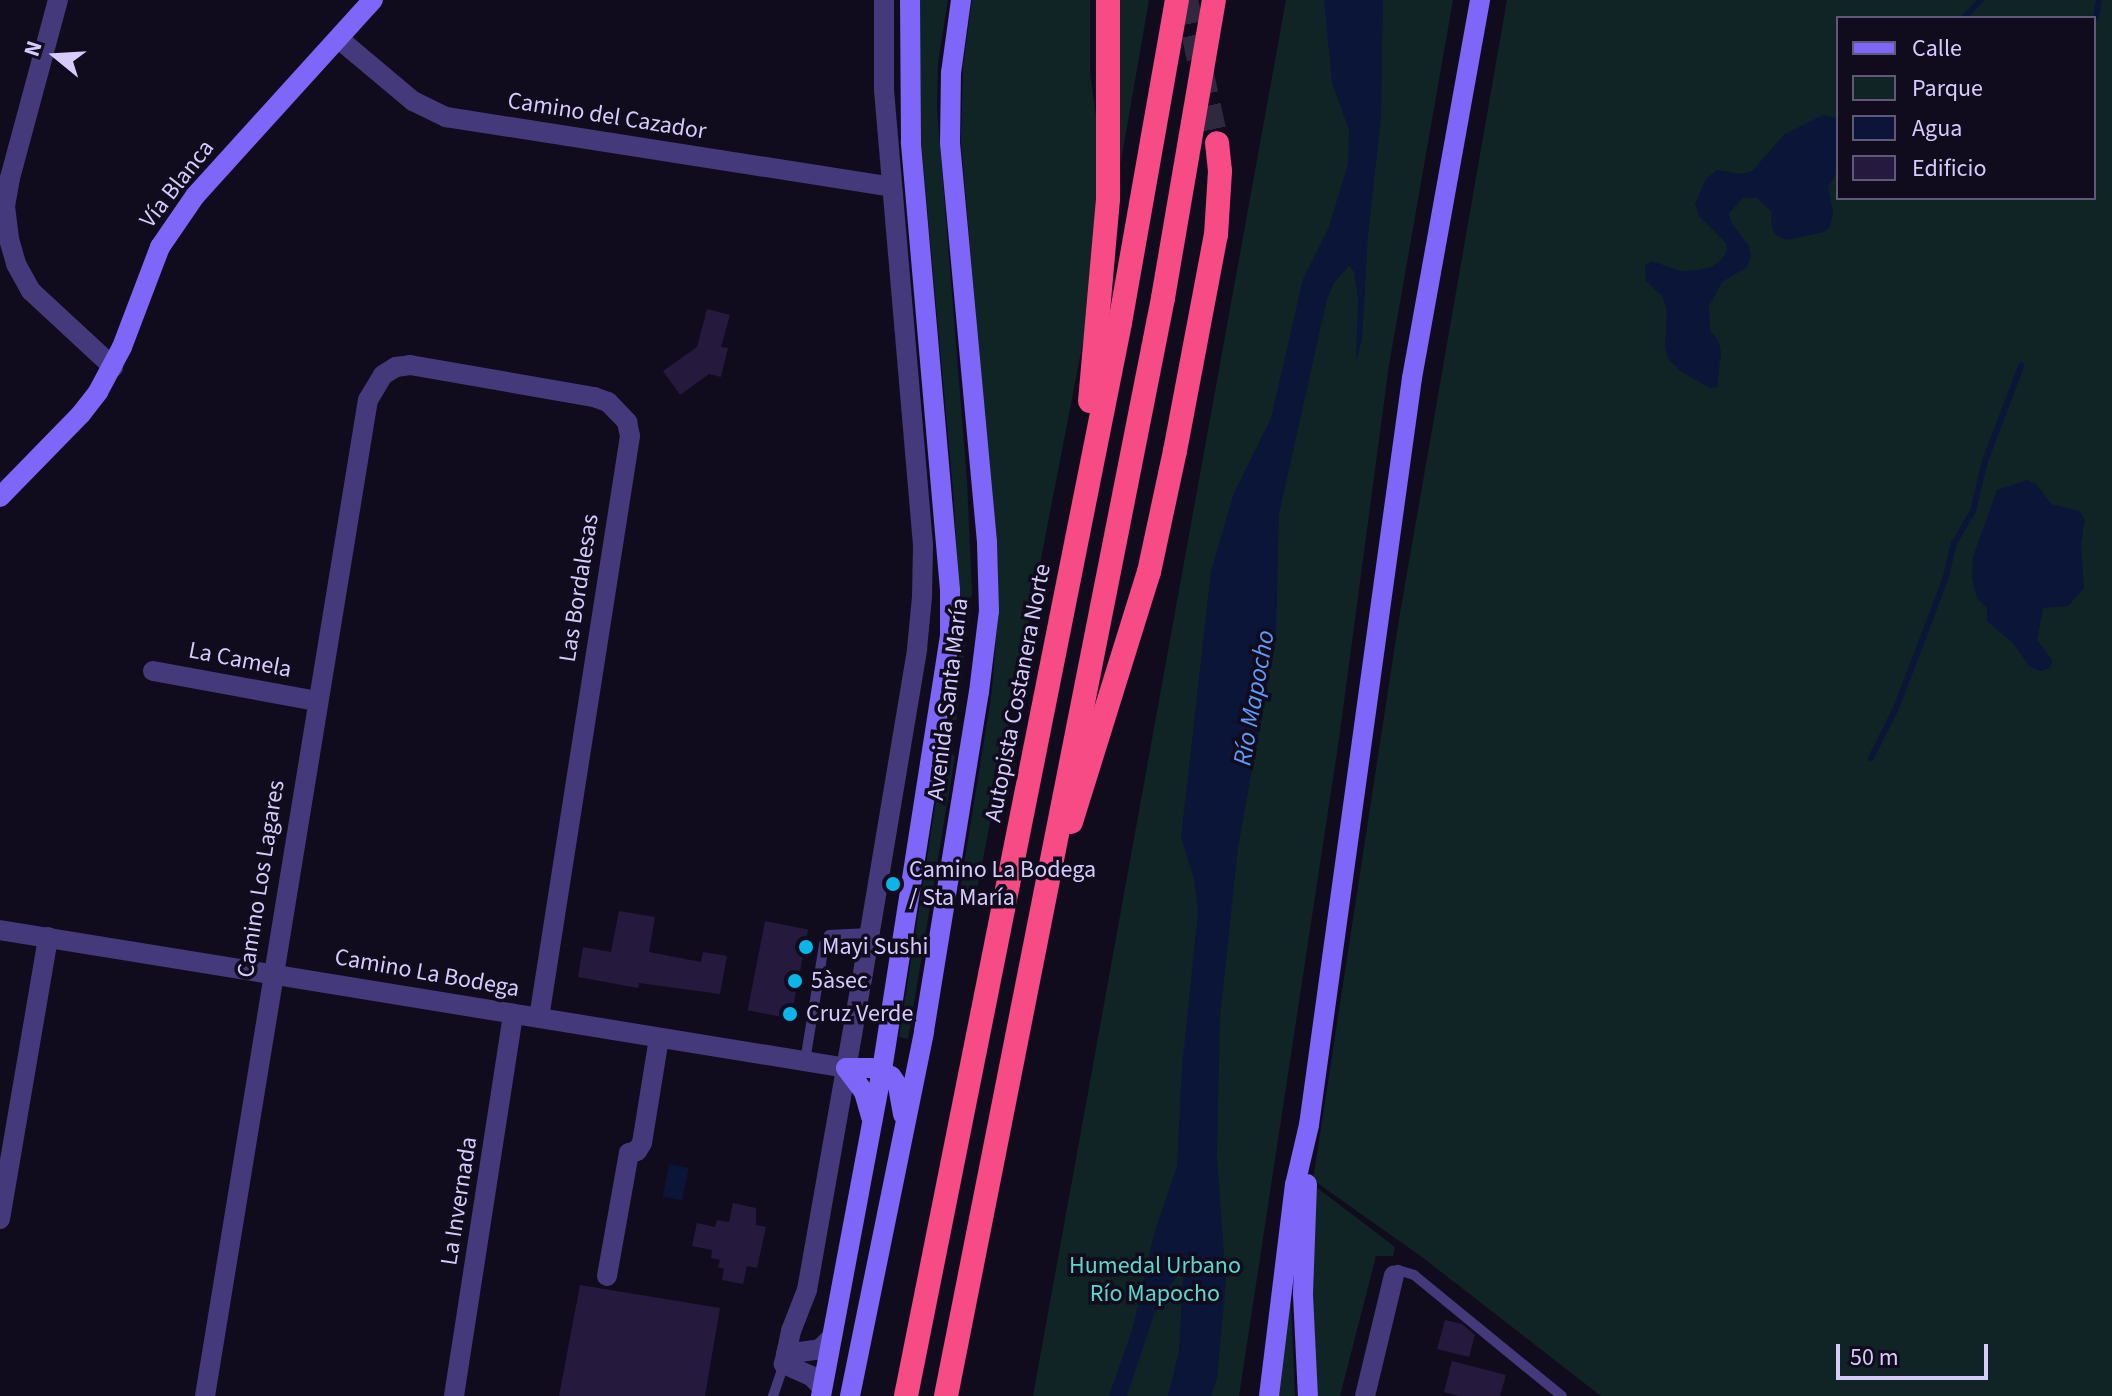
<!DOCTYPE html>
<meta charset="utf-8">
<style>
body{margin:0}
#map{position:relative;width:2112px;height:1396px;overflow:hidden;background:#110c1d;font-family:"Source Sans 3",sans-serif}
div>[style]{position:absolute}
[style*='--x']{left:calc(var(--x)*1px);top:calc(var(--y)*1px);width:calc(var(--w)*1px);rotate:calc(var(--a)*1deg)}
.green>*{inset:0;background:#102426}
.water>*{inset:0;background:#0b1538;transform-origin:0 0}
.stream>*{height:6px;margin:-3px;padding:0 3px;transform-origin:3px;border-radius:3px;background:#0b1538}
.building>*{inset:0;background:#25193d;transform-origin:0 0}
.highway-tunnel>*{height:24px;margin-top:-12px;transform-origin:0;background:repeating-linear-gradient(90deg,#2f283f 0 24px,transparent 0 36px)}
.lane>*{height:10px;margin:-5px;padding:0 5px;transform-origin:5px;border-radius:5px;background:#44397a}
.street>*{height:20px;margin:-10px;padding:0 10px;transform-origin:10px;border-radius:10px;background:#44397a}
.secondary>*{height:20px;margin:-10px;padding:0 10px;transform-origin:10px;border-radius:10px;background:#7d66f8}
.highway>*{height:24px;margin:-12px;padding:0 12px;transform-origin:12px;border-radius:12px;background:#f74b86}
.dots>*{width:22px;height:22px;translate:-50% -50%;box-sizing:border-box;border:4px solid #110c1d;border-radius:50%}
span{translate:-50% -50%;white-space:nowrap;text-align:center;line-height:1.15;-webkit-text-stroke:7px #110c1d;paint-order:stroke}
.street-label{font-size:24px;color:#d7cafd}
.poi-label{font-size:24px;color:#d7cafd}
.left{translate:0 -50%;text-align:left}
.park-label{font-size:24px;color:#5bd8ca}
.water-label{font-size:26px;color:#5d9cf8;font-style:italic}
.legend{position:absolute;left:1836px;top:16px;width:260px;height:184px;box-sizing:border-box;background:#110c1d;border:2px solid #605877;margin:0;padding:10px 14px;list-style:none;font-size:24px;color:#d7cafd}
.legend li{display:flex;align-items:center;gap:16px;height:40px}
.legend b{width:40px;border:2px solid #605877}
.north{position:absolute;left:16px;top:16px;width:80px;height:80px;-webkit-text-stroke:6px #110c1d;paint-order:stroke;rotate:288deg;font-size:22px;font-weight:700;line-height:32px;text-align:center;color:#d7cafd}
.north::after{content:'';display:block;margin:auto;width:28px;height:36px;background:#d7cafd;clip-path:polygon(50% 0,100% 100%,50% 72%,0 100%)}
.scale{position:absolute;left:1836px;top:1344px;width:152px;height:36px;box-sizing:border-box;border:4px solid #d7cafd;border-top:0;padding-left:10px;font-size:24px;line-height:28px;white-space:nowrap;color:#d7cafd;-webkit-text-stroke:6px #110c1d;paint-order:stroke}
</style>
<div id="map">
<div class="green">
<i style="clip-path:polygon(919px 0,948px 0,938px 62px,937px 109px,967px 480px,972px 592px,952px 754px,955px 756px,908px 1039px,899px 1037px,962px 635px,953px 491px,921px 140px)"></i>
<i style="clip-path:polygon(972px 0,1090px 0,1090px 75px,1100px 143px,1092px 295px,975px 900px,958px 902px,992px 691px,998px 612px,998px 570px,961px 141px,963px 65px)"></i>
<i style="clip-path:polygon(1118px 0,1149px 0,1121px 161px,1116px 160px)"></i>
<i style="clip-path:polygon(1286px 0,1453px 0,1389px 365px,1339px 739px,1239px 1396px,1033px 1396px)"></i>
<i style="clip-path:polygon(evenodd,1507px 0,2112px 0,2112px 1396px,1601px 1396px,1422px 1257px,1313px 1180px,1399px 619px,1507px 0,1838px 18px,2094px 18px,2094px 198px,1838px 198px,1838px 18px)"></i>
<i style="clip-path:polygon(1312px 1184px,1395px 1247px,1393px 1256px,1376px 1256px,1340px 1396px,1313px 1396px,1309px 1364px)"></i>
<i style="clip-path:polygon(1287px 1303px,1291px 1305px,1295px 1396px,1277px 1396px)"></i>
</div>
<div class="water">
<i style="clip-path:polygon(1324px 0,1383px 0,1381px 118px,1368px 236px,1362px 340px,1356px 362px,1358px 300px,1354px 272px,1349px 266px,1334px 283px,1327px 299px,1279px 514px,1276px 635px,1238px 848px,1220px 1019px,1217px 1156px,1226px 1282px,1217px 1378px,1211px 1396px,1168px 1396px,1179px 1351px,1183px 1276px,1180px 1273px,1159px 1300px,1127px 1396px,1109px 1396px,1133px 1327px,1154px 1234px,1177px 1166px,1182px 1066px,1198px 913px,1194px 879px,1181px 837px,1211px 571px,1234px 493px,1271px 418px,1303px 279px,1329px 227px,1348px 164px,1349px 130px,1332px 83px)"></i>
<i style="clip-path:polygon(1823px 115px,1838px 118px,1838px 171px,1828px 187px,1833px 213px,1830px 227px,1824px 232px,1786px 240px,1775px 234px,1771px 224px,1772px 212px,1757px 198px,1743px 198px,1729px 213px,1732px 224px,1748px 244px,1751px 256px,1747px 267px,1722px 282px,1709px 306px,1710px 330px,1719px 342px,1721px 353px,1717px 387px,1710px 388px,1680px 371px,1668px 359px,1665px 347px,1667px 311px,1663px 297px,1646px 281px,1645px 265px,1652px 261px,1680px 271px,1698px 270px,1711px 267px,1722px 259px,1727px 251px,1726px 243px,1699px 216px,1695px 204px,1706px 179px,1717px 170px,1742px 174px,1752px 171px,1785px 134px)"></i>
<i style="clip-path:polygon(2027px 480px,2036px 484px,2051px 504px,2079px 511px,2085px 520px,2081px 544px,2084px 588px,2068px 606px,2043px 608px,2037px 640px,2052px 660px,2050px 668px,2040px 671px,2030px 667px,2013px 643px,1987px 621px,1987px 608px,1977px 598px,1972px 579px,1973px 557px,1997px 490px)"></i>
<i style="left:669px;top:1164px;width:20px;height:33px;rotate:11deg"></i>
</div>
<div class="stream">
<i style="--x:2096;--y:17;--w:17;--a:-80"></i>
<i style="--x:1964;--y:18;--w:25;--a:-47"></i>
<i style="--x:1871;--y:758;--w:58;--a:-63.4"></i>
<i style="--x:1897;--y:706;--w:138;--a:-69.2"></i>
<i style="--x:1946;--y:577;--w:35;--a:-77"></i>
<i style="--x:1954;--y:543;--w:37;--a:-59"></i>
<i style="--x:1973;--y:511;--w:51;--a:-76.5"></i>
<i style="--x:1985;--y:461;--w:102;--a:-69.2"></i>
</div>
<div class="building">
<i style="clip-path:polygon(707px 309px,730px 315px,721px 347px,728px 348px,721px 377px,709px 374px,680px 395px,663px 371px,697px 347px)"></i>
<i style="clip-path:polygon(619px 911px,655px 917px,649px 952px,701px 962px,703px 952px,727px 956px,720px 994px,639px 983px,638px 988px,578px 977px,583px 947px,611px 952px)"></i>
<i style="left:765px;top:921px;width:44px;height:91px;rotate:11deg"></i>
<i style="clip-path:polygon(733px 1203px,756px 1208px,756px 1225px,766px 1227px,757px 1268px,747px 1266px,743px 1284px,722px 1280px,724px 1269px,718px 1267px,720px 1260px,711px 1258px,712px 1250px,692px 1246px,697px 1223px,715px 1227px,717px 1220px,729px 1222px)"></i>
<i style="clip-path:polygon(580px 1285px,720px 1308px,705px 1396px,559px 1396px)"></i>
<i style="clip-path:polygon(1445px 1320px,1462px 1324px,1475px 1335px,1469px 1357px,1437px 1349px)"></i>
<i style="clip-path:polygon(1452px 1361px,1506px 1375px,1500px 1396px,1459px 1396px,1444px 1392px)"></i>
</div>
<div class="highway-tunnel">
<i style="--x:1186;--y:0;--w:146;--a:77.8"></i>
</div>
<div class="lane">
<i style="--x:805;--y:1061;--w:118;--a:-80.7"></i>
<i style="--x:824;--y:945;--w:11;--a:-63"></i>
<i style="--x:829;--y:935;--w:40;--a:-2.9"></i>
<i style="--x:1395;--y:1275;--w:6;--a:-59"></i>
<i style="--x:1398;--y:1270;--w:17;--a:17"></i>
<i style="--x:1414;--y:1275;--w:191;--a:39.3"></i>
<i style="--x:773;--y:1396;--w:34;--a:-71"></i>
</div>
<div class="street">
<i style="--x:58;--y:0;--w:184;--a:105.1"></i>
<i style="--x:10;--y:178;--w:28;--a:100"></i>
<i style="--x:5;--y:206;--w:33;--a:83"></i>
<i style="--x:9;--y:239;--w:26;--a:74"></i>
<i style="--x:16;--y:264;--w:31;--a:61"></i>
<i style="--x:31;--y:291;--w:112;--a:42.8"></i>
<i style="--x:339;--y:39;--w:97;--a:40"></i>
<i style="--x:413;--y:101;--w:37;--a:26"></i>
<i style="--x:446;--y:117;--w:450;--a:8.9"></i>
<i style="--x:153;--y:671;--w:167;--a:10.4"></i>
<i style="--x:0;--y:930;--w:857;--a:9.26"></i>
<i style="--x:0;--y:1219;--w:286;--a:-80.3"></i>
<i style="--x:607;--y:1276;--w:125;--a:-79.9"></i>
<i style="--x:629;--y:1153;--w:8;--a:-14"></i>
<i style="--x:637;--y:1151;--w:9;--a:-58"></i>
<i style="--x:642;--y:1143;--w:106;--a:-80.8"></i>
<i style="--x:786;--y:1354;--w:34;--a:-8"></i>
<i style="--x:820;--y:1349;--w:17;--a:-45"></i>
<i style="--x:822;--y:1387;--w:16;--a:-135"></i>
<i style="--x:811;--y:1376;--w:30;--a:-156"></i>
<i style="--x:784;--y:1364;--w:34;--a:-78"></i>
<i style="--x:791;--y:1331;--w:44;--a:-68.7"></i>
<i style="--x:807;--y:1290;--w:316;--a:-80"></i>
<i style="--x:862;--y:979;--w:335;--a:-80.5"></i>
<i style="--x:917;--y:649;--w:52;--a:-84.5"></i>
<i style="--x:922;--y:597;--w:52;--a:-88.9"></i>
<i style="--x:923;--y:545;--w:457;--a:-94.9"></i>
<i style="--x:884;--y:90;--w:90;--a:-90"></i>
<i style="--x:205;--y:1396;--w:1009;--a:-80.71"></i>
<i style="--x:368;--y:400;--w:29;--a:-59"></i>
<i style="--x:383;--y:375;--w:15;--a:-32"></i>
<i style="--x:396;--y:367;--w:14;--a:-8"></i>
<i style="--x:410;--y:365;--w:187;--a:9.9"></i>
<i style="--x:594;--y:397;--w:15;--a:20"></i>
<i style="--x:608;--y:402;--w:28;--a:46"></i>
<i style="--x:627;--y:422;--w:14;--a:78"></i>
<i style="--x:630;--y:436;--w:589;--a:98.89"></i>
<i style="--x:454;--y:1396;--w:387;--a:-81.2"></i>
<i style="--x:1365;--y:1396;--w:124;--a:-76.5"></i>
</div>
<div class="secondary">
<i style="--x:0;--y:497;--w:116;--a:-45.7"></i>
<i style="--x:81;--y:414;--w:28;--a:-52"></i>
<i style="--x:98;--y:392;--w:51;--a:-61.9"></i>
<i style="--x:122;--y:347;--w:107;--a:-69.2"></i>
<i style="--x:160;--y:247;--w:62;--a:-55.5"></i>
<i style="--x:195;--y:196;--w:265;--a:-47.8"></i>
<i style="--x:846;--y:1068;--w:25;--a:0"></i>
<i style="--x:871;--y:1068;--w:22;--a:22"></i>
<i style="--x:891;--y:1076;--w:12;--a:55"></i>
<i style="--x:898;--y:1086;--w:29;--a:80"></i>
<i style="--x:846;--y:1068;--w:30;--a:53"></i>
<i style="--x:864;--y:1092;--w:26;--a:74"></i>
<i style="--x:1307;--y:1184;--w:111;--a:92.1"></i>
<i style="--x:1303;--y:1295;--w:101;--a:87.2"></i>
<i style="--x:821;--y:1396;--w:332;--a:-79.4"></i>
<i style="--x:882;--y:1070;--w:441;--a:-81.1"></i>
<i style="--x:950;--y:634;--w:44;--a:-90"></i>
<i style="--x:950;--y:590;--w:450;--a:-95"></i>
<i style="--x:911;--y:142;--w:142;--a:-90.4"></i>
<i style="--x:850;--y:1396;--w:372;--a:-78.5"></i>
<i style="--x:924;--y:1031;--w:343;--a:-80.8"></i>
<i style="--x:979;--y:692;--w:82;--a:-83"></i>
<i style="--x:989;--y:611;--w:69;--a:-91.7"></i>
<i style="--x:987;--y:542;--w:401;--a:-95.3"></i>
<i style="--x:950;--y:143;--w:70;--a:-89.2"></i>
<i style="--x:951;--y:73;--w:74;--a:-82.2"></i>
<i style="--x:1269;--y:1396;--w:213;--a:-83"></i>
<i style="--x:1295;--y:1185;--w:62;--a:-76.9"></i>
<i style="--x:1309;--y:1125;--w:754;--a:-82.15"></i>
<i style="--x:1412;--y:378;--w:384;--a:-79.8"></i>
</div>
<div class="highway">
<i style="--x:1090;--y:401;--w:203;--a:-84.9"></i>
<i style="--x:1108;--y:199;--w:199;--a:-90"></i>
<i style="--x:1071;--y:822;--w:262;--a:-72.7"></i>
<i style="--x:1149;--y:572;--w:124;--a:-77.9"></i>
<i style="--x:1175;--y:451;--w:220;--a:-79.3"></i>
<i style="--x:1216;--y:235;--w:64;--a:-86.4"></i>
<i style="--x:1220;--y:171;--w:28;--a:-96"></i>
<i style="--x:906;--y:1396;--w:1094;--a:-78.72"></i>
<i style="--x:1120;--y:323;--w:328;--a:-80"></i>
<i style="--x:946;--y:1396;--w:1119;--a:-78.82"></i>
<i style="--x:1163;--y:298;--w:302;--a:-80.3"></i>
</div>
<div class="dots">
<i style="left:893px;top:884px;background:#0ab5e9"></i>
<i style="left:806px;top:947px;background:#0ab5e9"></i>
<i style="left:795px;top:981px;background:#0ab5e9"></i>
<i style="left:790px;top:1014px;background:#0ab5e9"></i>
</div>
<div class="street-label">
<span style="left:607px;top:116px;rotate:9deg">Camino del Cazador</span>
<span style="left:177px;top:184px;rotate:-52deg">Vía Blanca</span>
<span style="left:579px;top:588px;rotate:-81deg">Las Bordalesas</span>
<span style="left:240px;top:660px;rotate:11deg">La Camela</span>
<span style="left:1018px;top:693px;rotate:-79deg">Autopista Costanera Norte</span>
<span style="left:948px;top:699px;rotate:-83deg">Avenida Santa María</span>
<span style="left:261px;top:879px;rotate:-81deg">Camino Los Lagares</span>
<span style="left:427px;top:973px;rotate:10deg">Camino La Bodega</span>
<span style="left:459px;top:1201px;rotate:-81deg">La Invernada</span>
</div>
<div class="poi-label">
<span class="left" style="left:909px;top:884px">Camino La Bodega<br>/ Sta María</span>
<span class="left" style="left:822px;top:947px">Mayi Sushi</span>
<span class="left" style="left:811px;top:981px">5àsec</span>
<span class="left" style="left:806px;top:1014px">Cruz Verde</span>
</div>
<div class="park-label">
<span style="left:1155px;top:1280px">Humedal Urbano<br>Río Mapocho</span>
</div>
<div class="water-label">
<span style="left:1254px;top:698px;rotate:-80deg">Río Mapocho</span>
</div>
<ul class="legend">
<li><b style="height:10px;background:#7d66f8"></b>Calle</li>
<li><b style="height:22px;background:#102426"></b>Parque</li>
<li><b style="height:22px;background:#0b1538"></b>Agua</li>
<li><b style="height:22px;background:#25193d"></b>Edificio</li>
</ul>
<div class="north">N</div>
<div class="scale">50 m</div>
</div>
